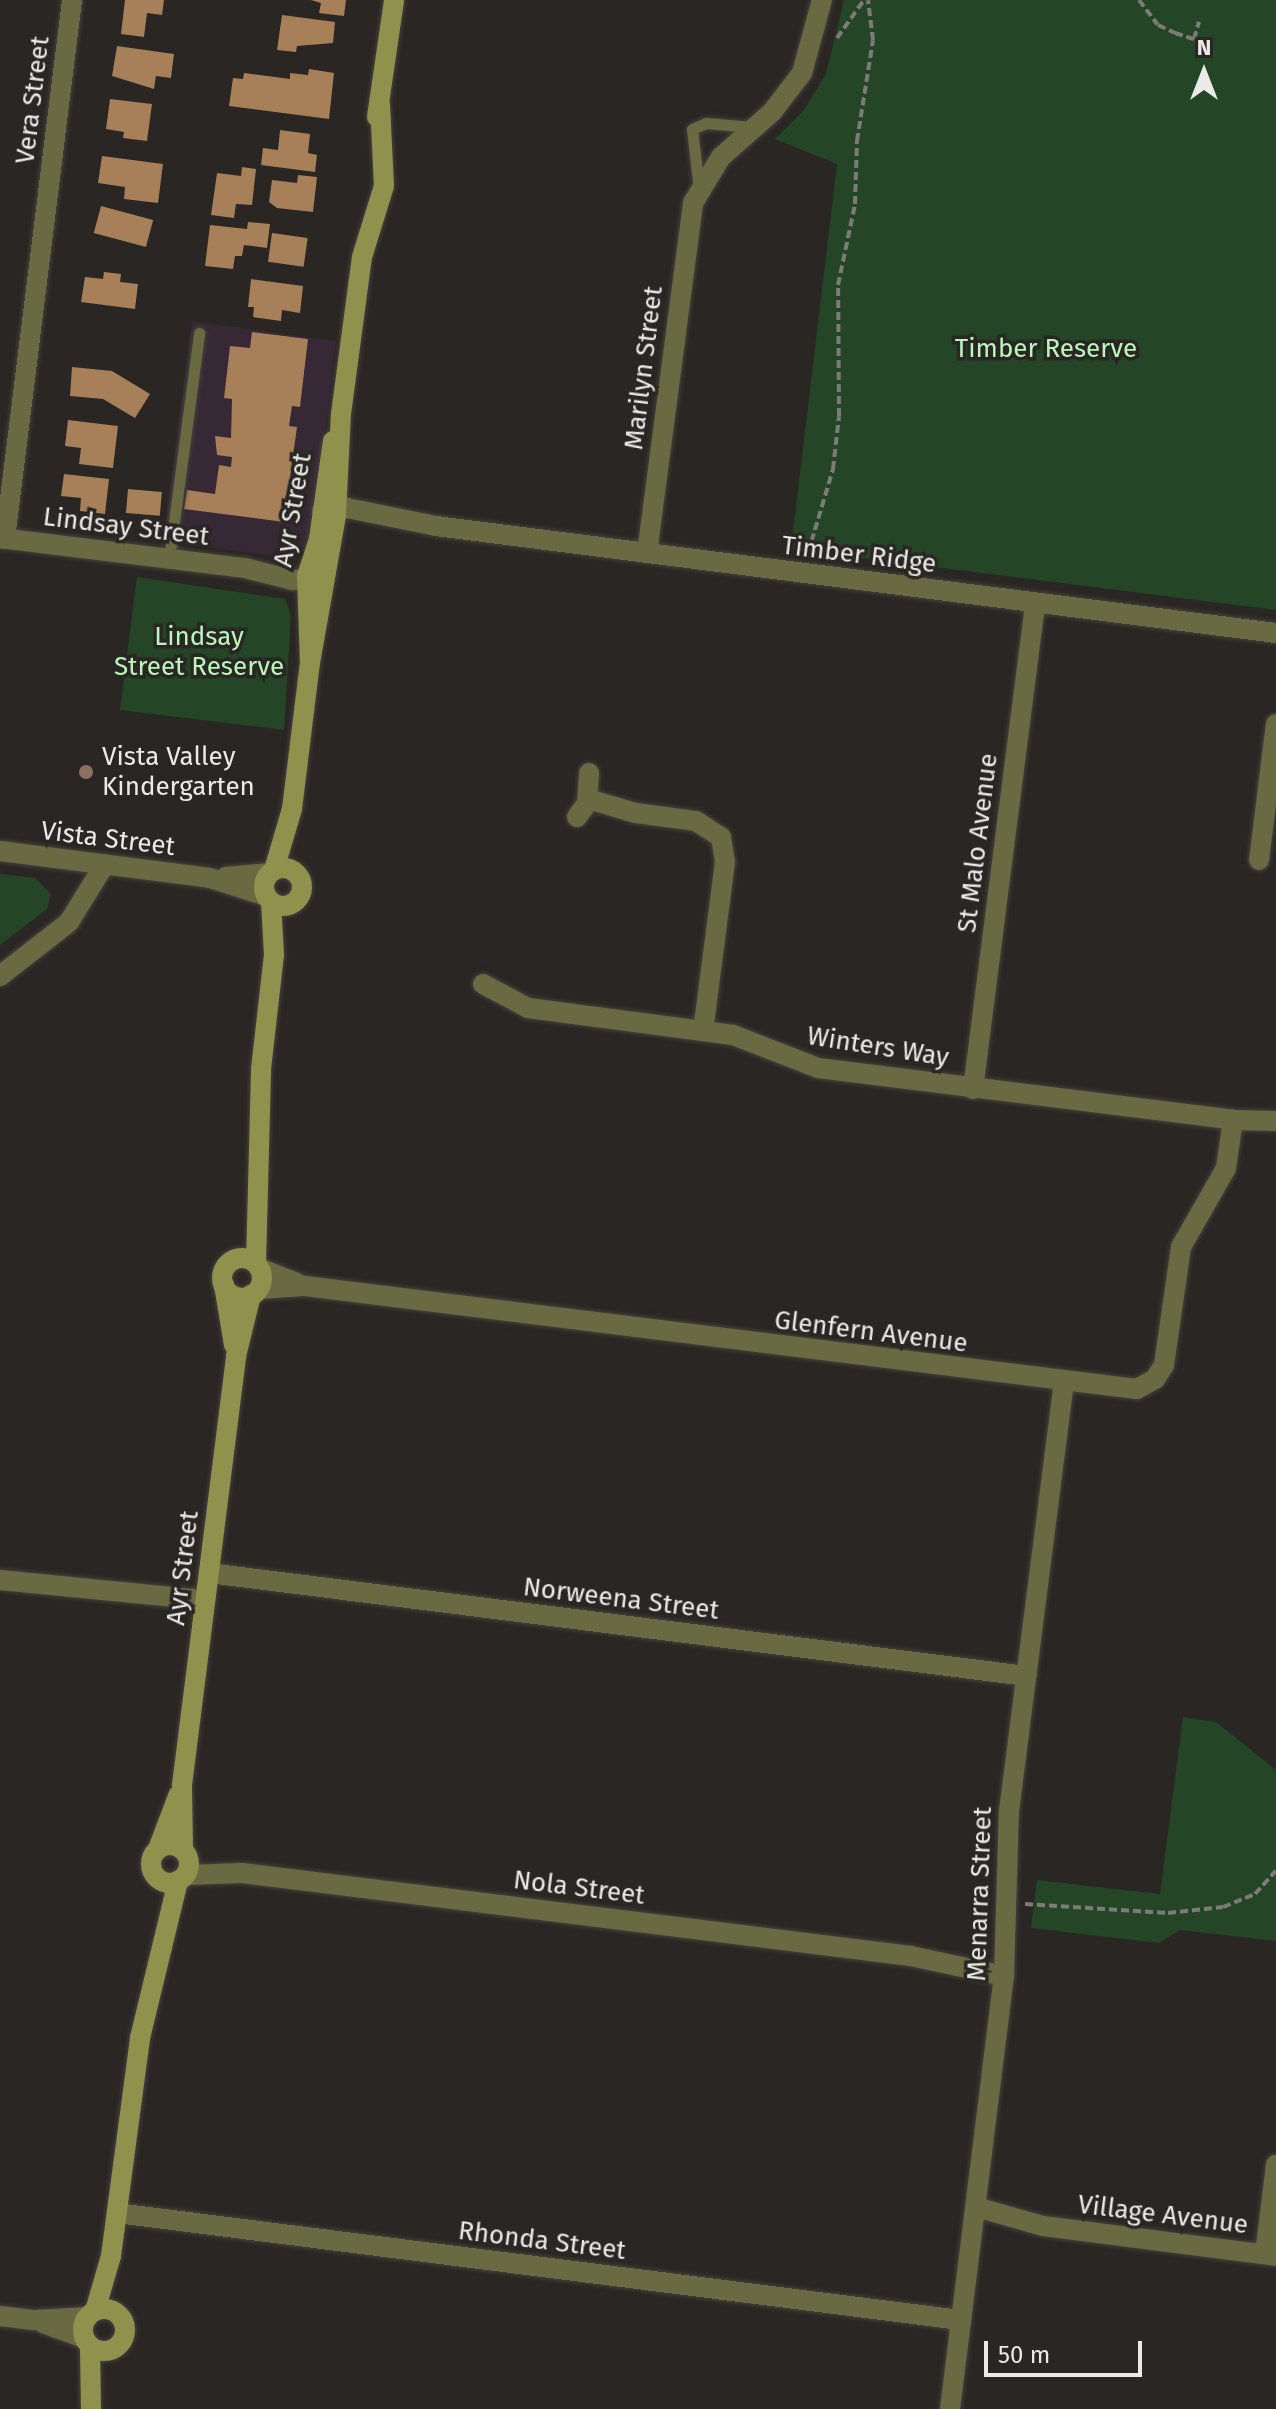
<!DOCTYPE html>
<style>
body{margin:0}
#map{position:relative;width:1276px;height:2409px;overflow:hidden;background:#292623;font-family:"Fira Sans",sans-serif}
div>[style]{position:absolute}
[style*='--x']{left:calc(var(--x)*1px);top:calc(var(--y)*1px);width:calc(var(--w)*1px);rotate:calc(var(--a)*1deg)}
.commercial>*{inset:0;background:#372835}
.green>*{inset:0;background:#254626}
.building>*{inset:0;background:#a77f58;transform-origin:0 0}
.path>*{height:4px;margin-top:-2px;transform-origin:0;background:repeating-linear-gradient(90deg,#7d7b78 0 8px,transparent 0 12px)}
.roads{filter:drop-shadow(0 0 2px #44413f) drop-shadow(0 0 2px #44413f)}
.lane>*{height:11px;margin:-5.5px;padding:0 5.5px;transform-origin:5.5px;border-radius:5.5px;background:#696a41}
.street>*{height:20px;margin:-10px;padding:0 10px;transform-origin:10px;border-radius:10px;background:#696a41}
.secondary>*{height:20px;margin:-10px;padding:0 10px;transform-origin:10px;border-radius:10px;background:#90914d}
.secondary>.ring{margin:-10px;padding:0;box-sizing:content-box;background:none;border:20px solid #90914d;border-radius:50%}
.dots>*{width:22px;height:22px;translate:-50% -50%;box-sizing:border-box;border:4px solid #292623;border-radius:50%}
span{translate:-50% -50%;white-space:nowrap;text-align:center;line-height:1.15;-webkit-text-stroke:7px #292623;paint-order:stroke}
.street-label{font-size:26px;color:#eceae8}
.park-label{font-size:26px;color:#b9f6b9}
.poi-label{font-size:26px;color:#eceae8}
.left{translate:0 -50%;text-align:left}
.north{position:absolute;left:1164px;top:32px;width:80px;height:80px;-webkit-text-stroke:6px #292623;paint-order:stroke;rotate:0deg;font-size:22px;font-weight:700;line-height:32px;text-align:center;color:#eceae8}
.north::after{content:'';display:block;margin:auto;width:28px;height:36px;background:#eceae8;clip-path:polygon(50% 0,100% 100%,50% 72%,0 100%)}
.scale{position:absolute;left:984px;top:2341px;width:158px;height:36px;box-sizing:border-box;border:4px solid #eceae8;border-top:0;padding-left:10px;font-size:24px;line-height:28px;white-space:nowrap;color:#eceae8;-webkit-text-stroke:6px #292623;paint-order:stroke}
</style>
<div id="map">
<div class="commercial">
<i style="clip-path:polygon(192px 321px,336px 341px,311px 547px,283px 557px,174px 543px,165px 534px)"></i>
</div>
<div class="green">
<i style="clip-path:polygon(844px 0,1276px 0,1276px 610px,791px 549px,837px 164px,775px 139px,803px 111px,826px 74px)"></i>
<i style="clip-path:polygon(137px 577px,285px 599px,291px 615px,284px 730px,120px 710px)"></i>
<i style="clip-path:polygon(0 874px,35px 878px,51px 894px,47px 909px,0 945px)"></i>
<i style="clip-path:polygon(1183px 1717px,1216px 1722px,1276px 1770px,1276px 1941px,1180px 1930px,1159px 1943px,1031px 1928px,1037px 1880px,1160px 1894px)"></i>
</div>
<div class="building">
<i style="clip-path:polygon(125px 0,164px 0,162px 15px,147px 13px,144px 37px,121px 34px)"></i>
<i style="clip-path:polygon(311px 0,346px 0,344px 16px,319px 13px,321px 3px)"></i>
<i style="clip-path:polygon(282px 15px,335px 22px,333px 43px,297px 46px,296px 52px,277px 50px)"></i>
<i style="clip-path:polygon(117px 46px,174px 54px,171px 78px,156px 76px,154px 89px,112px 76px)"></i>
<i style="clip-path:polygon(309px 69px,334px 73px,329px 119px,229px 106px,233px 78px,243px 79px,244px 73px,290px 79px,290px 73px,308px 75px)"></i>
<i style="clip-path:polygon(110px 99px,152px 104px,147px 141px,123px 138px,124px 132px,106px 129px)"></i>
<i style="clip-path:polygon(280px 130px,310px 134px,308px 153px,317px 155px,315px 172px,261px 165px,263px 148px,278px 150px)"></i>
<i style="clip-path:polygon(102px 156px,163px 164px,158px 203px,124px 199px,125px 187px,98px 183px)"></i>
<i style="clip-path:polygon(242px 167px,256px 169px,252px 205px,236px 204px,234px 218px,211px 215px,217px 173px,241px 176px)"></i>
<i style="clip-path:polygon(298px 175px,317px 177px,313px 212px,277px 208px,269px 202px,272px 180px,297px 183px)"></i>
<i style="left:101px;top:206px;width:54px;height:28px;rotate:15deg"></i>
<i style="clip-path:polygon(248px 222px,270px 224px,267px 248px,244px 245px,242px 256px,235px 256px,233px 269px,205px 266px,210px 225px,247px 229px)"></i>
<i style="left:272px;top:233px;width:36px;height:29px;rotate:8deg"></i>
<i style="clip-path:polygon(104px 272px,121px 274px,120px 282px,138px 284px,135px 309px,81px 302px,85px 277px,103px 279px)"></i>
<i style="clip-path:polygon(251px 279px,303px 286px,300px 313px,282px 310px,281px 321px,253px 317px,254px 307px,248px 307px)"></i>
<i style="clip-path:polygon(252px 332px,308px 339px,300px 407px,292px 406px,289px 426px,297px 427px,284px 522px,184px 509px,187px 490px,215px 494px,219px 465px,231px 467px,232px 457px,217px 455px,215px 436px,231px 438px,232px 399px,224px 398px,230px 346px,250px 348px)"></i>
<i style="clip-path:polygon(72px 367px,112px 371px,150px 394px,135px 418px,103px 399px,70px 396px)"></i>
<i style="clip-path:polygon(68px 420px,118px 426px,113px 468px,79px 464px,81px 448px,65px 446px)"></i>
<i style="clip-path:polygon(64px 474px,109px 479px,105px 514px,80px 511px,81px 498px,61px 496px)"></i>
<i style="left:128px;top:489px;width:34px;height:24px;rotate:5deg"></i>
</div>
<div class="path">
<i style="--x:1139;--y:0;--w:31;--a:53"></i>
<i style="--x:1158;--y:25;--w:19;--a:25"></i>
<i style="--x:1175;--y:33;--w:20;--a:18"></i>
<i style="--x:1194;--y:39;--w:18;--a:-74"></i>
<i style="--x:837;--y:38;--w:47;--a:-54.6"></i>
<i style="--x:808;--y:553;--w:88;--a:-73.4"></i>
<i style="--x:833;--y:469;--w:53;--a:-83.5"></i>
<i style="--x:839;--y:416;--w:131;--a:-90.4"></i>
<i style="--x:838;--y:285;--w:83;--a:-78.1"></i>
<i style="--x:855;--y:204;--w:63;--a:-88.2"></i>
<i style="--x:857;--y:141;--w:102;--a:-81"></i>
<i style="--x:873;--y:40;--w:40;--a:-97.1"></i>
<i style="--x:1025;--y:1904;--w:143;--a:3.6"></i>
<i style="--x:1168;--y:1913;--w:55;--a:-6.2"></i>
<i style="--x:1223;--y:1907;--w:35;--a:-22"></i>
<i style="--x:1255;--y:1894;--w:31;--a:-48"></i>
</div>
<div class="roads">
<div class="lane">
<i style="--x:699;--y:190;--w:61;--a:-96.5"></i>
<i style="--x:692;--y:129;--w:15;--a:-23"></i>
<i style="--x:706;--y:123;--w:46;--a:5"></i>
<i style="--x:169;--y:559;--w:228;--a:-82.4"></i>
</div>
<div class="street">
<i style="--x:322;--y:511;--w:25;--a:-7"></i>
<i style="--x:347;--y:508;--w:91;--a:11.4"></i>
<i style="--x:436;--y:526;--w:847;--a:7.26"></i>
<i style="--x:0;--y:538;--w:247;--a:7"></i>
<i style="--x:245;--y:568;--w:49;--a:14.3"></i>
<i style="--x:292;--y:580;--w:32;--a:-4"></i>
<i style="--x:5;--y:539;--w:543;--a:-82.91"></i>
<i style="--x:647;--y:553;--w:353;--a:-82.5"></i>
<i style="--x:693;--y:203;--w:54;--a:-58.7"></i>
<i style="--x:721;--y:157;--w:68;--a:-41.4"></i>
<i style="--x:772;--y:112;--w:49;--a:-52.4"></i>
<i style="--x:802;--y:73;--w:76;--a:-74.7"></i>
<i style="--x:588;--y:799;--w:50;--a:16.3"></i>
<i style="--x:636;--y:813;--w:61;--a:7.6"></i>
<i style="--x:696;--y:821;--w:30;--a:33"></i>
<i style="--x:721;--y:837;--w:25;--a:81"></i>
<i style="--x:725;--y:862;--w:170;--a:97.4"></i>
<i style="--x:577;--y:817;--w:17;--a:-54"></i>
<i style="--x:587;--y:803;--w:30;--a:-86"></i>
<i style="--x:0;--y:851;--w:212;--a:7.3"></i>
<i style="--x:210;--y:878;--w:59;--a:17.8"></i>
<i style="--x:1259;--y:860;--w:137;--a:-82.9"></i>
<i style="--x:226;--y:877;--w:43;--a:-5.3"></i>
<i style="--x:0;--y:976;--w:88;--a:-38"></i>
<i style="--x:69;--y:922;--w:68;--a:-58.2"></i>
<i style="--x:483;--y:984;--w:51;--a:28.1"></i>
<i style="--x:528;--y:1008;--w:207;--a:7.5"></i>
<i style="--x:733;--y:1035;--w:91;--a:21.2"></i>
<i style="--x:818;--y:1068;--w:418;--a:7.1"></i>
<i style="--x:1233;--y:1120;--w:43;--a:1.3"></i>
<i style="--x:973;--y:1089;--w:490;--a:-82.7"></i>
<i style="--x:259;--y:1268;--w:41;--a:21.5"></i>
<i style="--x:259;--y:1289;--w:46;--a:-3.7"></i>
<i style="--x:305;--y:1286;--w:838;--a:7.06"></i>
<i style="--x:1137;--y:1389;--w:21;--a:-29"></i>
<i style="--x:1155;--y:1379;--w:17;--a:-57"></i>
<i style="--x:1164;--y:1365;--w:119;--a:-81.8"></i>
<i style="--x:1181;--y:1247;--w:91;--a:-60.3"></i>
<i style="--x:1226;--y:1168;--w:49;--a:-81.7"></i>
<i style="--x:209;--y:1573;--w:824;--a:7.18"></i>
<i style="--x:0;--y:1580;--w:206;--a:5.6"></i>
<i style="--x:186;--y:1875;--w:56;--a:-2"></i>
<i style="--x:242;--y:1873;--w:674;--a:7.07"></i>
<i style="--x:911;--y:1956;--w:95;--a:12.1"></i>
<i style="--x:976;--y:2207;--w:70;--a:15.8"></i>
<i style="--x:1043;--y:2226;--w:235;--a:7.3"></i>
<i style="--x:117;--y:2213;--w:851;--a:7.23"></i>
<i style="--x:1265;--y:2254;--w:90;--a:-83"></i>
<i style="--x:0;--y:2316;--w:35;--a:7"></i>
<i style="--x:35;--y:2320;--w:53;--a:-3.2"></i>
<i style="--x:43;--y:2323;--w:44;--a:20.1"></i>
<i style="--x:950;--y:2409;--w:436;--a:-82.9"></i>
<i style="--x:1004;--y:1976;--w:165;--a:-88.3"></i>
<i style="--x:1009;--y:1811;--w:433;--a:-82.7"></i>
</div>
<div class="secondary">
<i style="--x:377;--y:117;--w:118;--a:-81.7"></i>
<i style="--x:310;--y:663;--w:150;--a:-80"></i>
<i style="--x:336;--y:515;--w:101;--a:-87.2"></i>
<i style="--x:341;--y:414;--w:158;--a:-82.4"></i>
<i style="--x:362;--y:257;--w:74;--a:-72.8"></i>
<i style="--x:384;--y:186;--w:81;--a:-92.8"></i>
<i class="ring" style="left:264px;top:868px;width:18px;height:18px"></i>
<i style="--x:274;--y:870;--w:64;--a:-73.6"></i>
<i style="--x:292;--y:809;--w:147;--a:-83"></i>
<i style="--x:310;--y:663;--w:87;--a:-92"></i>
<i style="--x:307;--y:576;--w:39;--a:-72"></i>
<i style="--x:319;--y:539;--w:99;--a:-81.9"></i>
<i class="ring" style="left:222px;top:1258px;width:20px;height:20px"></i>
<i style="--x:256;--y:1263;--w:194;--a:-88.5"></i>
<i style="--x:261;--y:1069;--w:115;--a:-83.5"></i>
<i style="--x:274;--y:955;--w:53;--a:-93.2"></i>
<i style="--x:224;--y:1285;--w:61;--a:80.5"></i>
<i class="ring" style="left:151px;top:1845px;width:18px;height:18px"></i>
<i style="--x:158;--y:1849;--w:57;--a:-69.3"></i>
<i style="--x:183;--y:1849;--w:64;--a:-90.9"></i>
<i style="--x:182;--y:1785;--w:432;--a:-82.8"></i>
<i style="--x:236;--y:1356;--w:63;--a:-76.2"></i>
<i class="ring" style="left:83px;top:2309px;width:22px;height:22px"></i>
<i style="--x:95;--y:2311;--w:57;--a:-73.8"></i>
<i style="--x:111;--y:2256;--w:220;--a:-82.4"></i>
<i style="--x:140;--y:2038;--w:162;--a:-76.4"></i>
<i style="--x:90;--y:2346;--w:63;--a:89.1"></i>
</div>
</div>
<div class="dots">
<i style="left:86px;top:772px;background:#8d6e63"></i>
</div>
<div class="street-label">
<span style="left:33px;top:100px;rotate:-83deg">Vera Street</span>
<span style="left:644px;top:368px;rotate:-83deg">Marilyn Street</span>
<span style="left:293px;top:510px;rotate:-80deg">Ayr Street</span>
<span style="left:126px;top:527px;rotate:7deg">Lindsay Street</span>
<span style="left:859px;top:555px;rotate:7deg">Timber Ridge</span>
<span style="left:108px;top:839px;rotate:7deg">Vista Street</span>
<span style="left:978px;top:843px;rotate:-83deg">St Malo Avenue</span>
<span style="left:878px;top:1047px;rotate:9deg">Winters Way</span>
<span style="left:871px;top:1332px;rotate:7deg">Glenfern Avenue</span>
<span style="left:183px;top:1568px;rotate:-83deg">Ayr Street</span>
<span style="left:621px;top:1599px;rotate:7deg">Norweena Street</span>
<span style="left:579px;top:1888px;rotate:7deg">Nola Street</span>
<span style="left:980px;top:1894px;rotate:-88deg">Menarra Street</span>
<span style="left:1163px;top:2215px;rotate:7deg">Village Avenue</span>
<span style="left:542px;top:2241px;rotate:7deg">Rhonda Street</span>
</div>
<div class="park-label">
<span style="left:1046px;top:349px">Timber Reserve</span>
<span style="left:199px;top:652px">Lindsay<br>Street Reserve</span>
</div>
<div class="poi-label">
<span class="left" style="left:102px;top:772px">Vista Valley<br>Kindergarten</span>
</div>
<div class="north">N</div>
<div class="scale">50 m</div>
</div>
